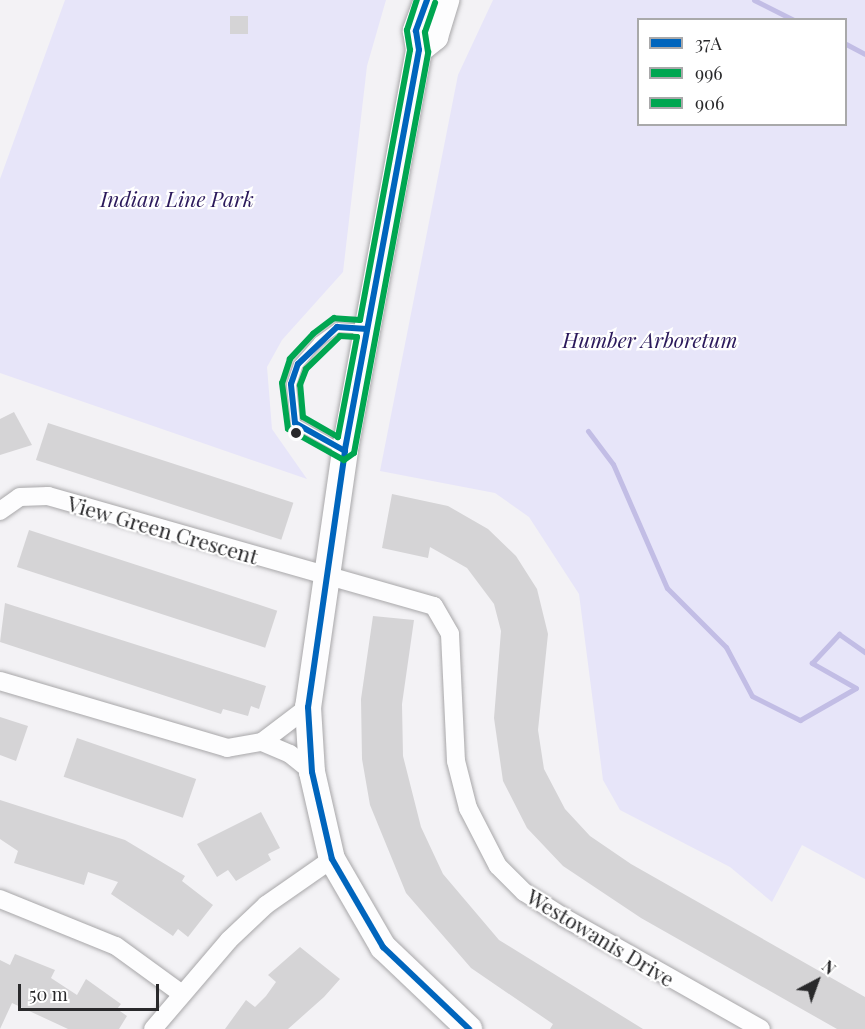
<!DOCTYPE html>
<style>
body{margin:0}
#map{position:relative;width:865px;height:1029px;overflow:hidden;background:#f3f2f5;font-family:"Playfair Display",serif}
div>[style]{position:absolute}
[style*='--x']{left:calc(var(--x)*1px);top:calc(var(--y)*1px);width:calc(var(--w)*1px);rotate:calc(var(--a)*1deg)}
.green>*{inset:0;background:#e7e5f9}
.stream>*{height:5px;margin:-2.5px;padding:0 2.5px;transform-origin:2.5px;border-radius:2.5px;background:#c2bde5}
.building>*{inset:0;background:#d5d4d6;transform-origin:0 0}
.roads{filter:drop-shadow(0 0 2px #a8a7a9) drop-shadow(0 0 2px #a8a7a9)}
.lane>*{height:9px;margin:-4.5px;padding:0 4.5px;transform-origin:4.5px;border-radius:4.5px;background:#fdfdfe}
.street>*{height:18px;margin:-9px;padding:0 9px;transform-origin:9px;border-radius:9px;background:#fdfdfe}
.secondary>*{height:26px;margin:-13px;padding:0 13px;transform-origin:13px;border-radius:13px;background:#fdfdfe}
.bus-1>*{height:6px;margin:-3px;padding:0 3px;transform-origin:3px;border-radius:3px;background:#0065bd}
.bus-2>*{height:6px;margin:-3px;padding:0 3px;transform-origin:3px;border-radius:3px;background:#00a651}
.bus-3>*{height:6px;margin:-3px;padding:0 3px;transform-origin:3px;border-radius:3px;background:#00a651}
.dots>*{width:16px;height:16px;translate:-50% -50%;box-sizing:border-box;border:3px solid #fff;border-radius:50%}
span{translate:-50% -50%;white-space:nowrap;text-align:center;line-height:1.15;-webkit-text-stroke:4.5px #fff;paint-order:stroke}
.park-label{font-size:21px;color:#2b195b;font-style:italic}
.street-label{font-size:21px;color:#29292b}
.legend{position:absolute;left:637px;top:18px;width:210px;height:108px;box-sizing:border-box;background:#fff;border:2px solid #a9a9aa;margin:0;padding:8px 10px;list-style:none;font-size:18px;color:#29292b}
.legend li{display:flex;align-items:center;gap:12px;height:30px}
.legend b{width:30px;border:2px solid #a9a9aa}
.north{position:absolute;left:787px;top:951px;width:60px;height:60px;-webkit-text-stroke:4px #fff;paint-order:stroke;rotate:41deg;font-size:16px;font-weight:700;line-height:24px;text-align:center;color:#29292b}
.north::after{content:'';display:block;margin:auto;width:21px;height:27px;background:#29292b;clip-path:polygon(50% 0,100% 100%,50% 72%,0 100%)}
.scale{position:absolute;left:18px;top:984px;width:141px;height:27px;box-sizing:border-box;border:3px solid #29292b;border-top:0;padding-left:8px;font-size:18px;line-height:21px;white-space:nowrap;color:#29292b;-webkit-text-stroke:4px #fff;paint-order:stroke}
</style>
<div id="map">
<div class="green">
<i style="clip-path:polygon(65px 0,386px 0,367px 66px,343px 272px,282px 340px,267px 367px,272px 429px,307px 479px,0 373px,0 179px)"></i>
<i style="clip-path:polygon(evenodd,493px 0,865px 0,865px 879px,802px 845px,772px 902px,730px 867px,620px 810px,603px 780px,579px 594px,529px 517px,495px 493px,380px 471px,458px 75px,493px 0,638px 20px,846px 20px,846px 124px,638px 124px,638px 20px)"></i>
</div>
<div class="stream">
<i style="--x:754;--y:0;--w:45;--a:26.6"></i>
<i style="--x:846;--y:44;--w:21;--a:28"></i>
<i style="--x:588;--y:431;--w:41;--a:52.9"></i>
<i style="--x:613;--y:464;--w:135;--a:66.5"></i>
<i style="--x:667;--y:588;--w:83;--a:45"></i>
<i style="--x:726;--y:647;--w:55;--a:62"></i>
<i style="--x:752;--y:696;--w:54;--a:26.6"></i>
<i style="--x:800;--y:720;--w:64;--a:-29.7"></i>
<i style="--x:856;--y:688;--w:51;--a:-150.4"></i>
<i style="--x:812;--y:663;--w:40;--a:-47"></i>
<i style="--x:839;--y:634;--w:32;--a:35"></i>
</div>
<div class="building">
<i style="left:230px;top:16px;width:18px;height:18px"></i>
<i style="clip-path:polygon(14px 412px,32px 445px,0 455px,0 419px)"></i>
<i style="left:48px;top:423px;width:258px;height:39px;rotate:18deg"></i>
<i style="clip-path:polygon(392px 494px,448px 506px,488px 529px,516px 556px,537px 589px,548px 634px,538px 730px,544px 769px,565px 809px,590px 836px,631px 864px,865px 997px,865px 1029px,837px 1029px,641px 918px,563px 866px,527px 828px,503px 781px,494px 718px,501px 631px,494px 604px,467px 568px,430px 547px,428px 558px,382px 548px)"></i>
<i style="left:29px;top:530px;width:261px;height:39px;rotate:18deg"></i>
<i style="clip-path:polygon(5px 603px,266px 686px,259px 709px,251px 706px,248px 716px,223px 709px,221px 714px,0 642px)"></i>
<i style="clip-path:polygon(373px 616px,414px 620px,402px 704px,403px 756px,421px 827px,443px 874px,499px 940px,643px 1029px,550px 1029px,553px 1024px,471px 968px,406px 893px,370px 805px,362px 759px,361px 699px)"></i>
<i style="clip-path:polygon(0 717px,28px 726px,16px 761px,0 755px)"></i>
<i style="left:77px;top:738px;width:126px;height:41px;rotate:19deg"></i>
<i style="clip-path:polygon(0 800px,125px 840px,185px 876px,182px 881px,213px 905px,188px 937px,178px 929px,173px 936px,111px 894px,118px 882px,88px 872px,84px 885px,14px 863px,18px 851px,0 839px)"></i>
<i style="clip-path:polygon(261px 812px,280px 848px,268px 854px,271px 860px,236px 881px,228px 870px,217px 877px,197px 844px)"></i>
<i style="clip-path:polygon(300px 947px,340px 979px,324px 997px,288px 1029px,225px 1029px,246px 1000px,255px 1007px,266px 996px,276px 982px,268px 975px)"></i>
<i style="clip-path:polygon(15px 954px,55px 970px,51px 978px,77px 995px,86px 979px,121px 1004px,117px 1009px,127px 1016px,119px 1029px,68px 1029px,12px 1003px,0 1029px,0 960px,10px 965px)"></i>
</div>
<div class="roads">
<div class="lane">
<i style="--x:343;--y:450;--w:55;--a:-150.6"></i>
<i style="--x:295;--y:423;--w:39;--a:-96"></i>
<i style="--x:291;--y:384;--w:21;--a:-71"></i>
<i style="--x:298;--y:364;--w:30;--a:-49"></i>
<i style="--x:318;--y:341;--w:24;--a:-36"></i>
<i style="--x:337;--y:327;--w:27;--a:4"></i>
</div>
<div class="street">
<i style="--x:0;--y:511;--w:24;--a:-35"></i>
<i style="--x:20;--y:497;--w:28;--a:-2"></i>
<i style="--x:48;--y:496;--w:401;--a:15.9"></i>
<i style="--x:434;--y:606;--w:32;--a:60"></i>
<i style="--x:450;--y:634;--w:127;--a:87.3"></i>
<i style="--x:456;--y:761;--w:49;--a:75.7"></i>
<i style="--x:468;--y:808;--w:65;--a:62.7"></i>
<i style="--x:498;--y:866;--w:37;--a:45"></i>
<i style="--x:524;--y:892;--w:49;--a:32.4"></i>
<i style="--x:565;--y:918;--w:225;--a:29.5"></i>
<i style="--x:0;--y:681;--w:237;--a:16.4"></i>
<i style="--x:227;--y:748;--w:36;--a:-10"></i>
<i style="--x:262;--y:742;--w:58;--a:-37.3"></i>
<i style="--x:262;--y:742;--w:30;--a:23"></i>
<i style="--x:290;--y:754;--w:28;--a:39"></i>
<i style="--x:0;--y:899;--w:125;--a:22.1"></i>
<i style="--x:116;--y:946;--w:82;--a:36"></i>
<i style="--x:153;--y:1029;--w:117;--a:-49.5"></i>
<i style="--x:229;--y:940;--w:51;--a:-43.4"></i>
<i style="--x:266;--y:905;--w:80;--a:-34.9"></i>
</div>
<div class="secondary">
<i style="--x:427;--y:0;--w:33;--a:110"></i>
<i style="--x:416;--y:31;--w:19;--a:81"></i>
<i style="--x:419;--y:50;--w:408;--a:100.5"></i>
<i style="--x:345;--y:451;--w:259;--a:98.2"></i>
<i style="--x:308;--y:707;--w:65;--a:86.5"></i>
<i style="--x:312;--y:772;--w:89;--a:77.1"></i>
<i style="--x:332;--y:859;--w:102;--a:59.9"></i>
<i style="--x:383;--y:947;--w:119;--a:43.6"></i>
<i style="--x:419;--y:50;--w:21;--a:-39"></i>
<i style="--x:435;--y:37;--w:39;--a:-73"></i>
</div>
</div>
<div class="bus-1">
<i style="--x:427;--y:0;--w:33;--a:110"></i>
<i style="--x:416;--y:31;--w:19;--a:81"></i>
<i style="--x:419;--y:50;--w:408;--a:100.5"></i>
<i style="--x:345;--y:451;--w:259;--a:98.2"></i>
<i style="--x:308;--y:707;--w:65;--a:86.5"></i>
<i style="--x:312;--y:772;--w:89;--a:77.1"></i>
<i style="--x:332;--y:859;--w:102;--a:59.9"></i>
<i style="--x:383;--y:947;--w:119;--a:43.6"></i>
<i style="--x:345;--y:451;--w:57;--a:-150.8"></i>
<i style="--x:295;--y:423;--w:39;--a:-96"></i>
<i style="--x:291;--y:384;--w:21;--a:-71"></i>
<i style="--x:298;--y:364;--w:54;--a:-43.5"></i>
<i style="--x:337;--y:327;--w:30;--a:4"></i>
</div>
<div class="bus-2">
<i style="--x:360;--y:320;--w:26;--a:-176"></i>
<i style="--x:334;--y:318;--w:26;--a:143"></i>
<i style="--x:313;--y:334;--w:34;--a:133"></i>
<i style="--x:290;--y:359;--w:25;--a:108"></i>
<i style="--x:282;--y:383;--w:46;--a:82.6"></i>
<i style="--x:288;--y:429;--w:64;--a:29"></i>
<i style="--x:344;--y:460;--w:12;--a:-35"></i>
<i style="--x:354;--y:453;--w:408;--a:-79.5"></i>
<i style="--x:428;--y:52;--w:20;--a:-99"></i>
<i style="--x:425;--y:32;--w:31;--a:-71"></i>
</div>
<div class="bus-3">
<i style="--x:360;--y:320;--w:275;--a:-79.5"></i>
<i style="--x:410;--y:50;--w:20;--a:-99"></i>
<i style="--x:407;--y:30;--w:32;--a:-72"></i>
<i style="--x:340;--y:336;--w:17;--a:3"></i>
<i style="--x:357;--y:337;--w:102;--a:100.8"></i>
<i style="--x:338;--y:437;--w:40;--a:-150.3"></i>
<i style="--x:303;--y:417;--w:32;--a:-95"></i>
<i style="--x:300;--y:385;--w:17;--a:-69"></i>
<i style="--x:306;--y:369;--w:47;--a:-44.1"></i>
</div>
<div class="dots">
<i style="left:296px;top:433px;background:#29292b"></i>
</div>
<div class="park-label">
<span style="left:177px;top:198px">Indian Line Park</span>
<span style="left:650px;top:339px">Humber Arboretum</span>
</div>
<div class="street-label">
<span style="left:163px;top:529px;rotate:16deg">View Green Crescent</span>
<span style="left:601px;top:937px;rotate:31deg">Westowanis Drive</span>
</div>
<ul class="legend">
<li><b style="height:8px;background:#0065bd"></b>37A</li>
<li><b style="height:8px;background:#00a651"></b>996</li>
<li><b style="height:8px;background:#00a651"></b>906</li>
</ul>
<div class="north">N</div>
<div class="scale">50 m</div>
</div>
